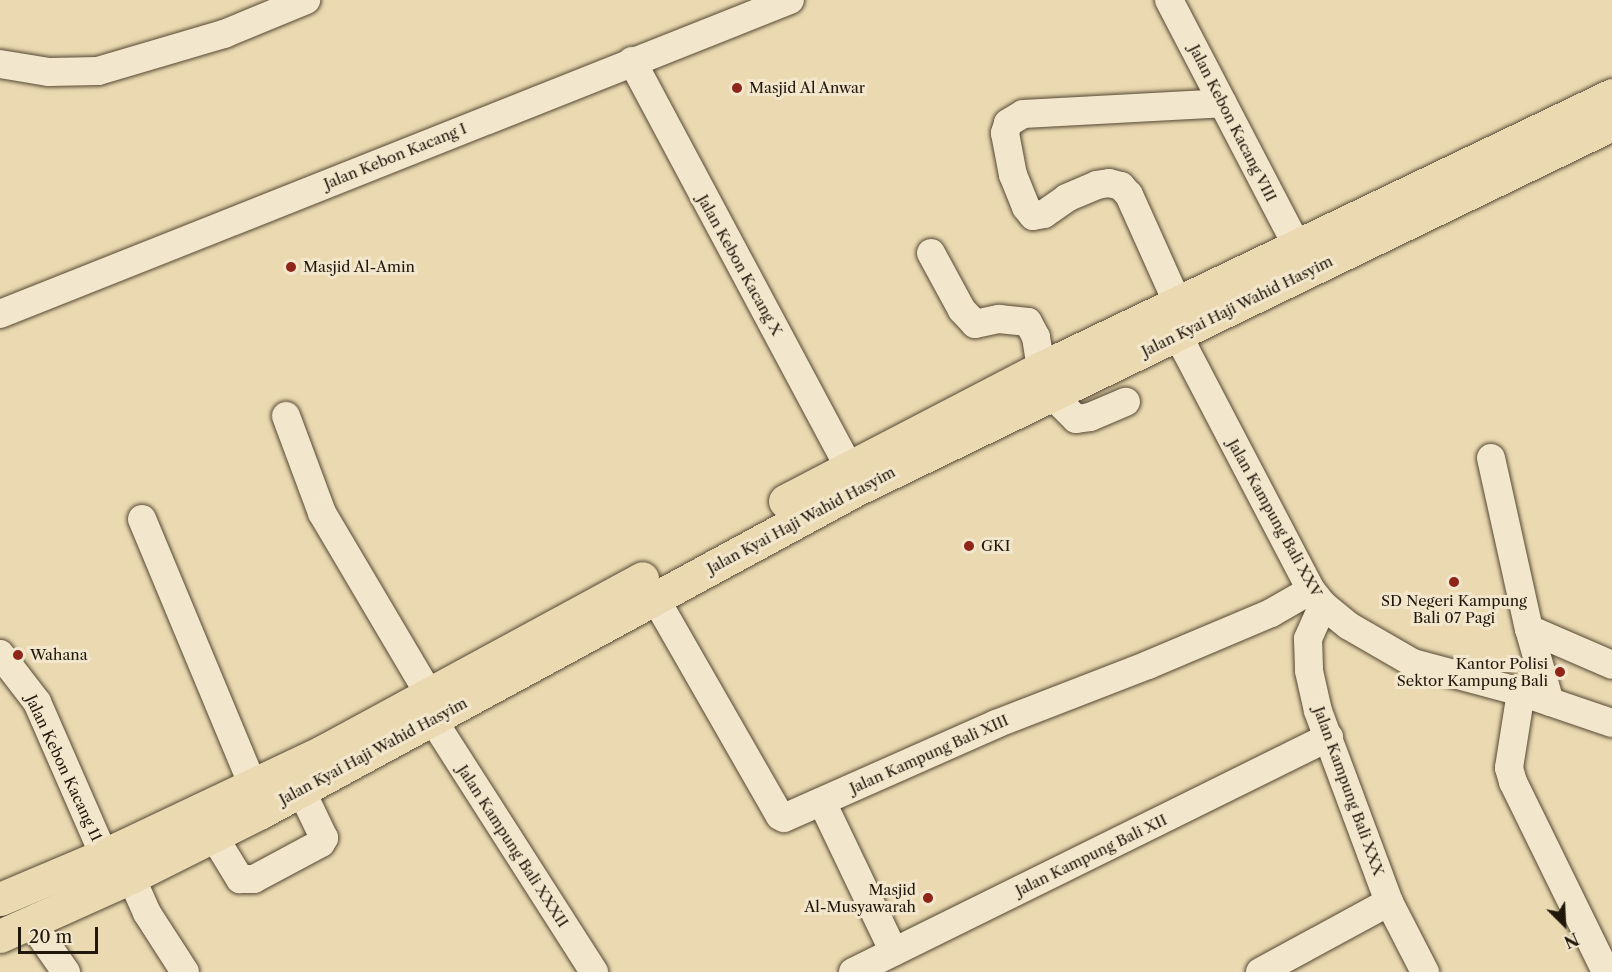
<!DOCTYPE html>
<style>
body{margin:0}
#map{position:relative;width:1612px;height:972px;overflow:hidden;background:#ebdab1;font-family:"Libre Caslon Text",serif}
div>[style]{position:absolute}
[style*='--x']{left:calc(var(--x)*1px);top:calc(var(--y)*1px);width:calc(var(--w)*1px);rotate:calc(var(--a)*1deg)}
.roads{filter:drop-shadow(0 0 2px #544834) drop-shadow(0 0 2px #544834)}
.minor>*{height:28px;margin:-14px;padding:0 14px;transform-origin:14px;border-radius:14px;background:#f2e7cc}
.major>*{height:33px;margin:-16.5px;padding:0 16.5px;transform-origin:16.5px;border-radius:16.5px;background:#ebdab1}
.dots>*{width:16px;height:16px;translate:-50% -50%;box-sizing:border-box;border:3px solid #f2e7cc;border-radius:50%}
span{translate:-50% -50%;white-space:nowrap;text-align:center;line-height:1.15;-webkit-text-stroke:6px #f2e7cc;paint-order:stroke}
.poi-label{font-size:15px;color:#21170b}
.left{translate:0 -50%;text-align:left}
.right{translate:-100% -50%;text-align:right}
.street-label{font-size:15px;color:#21170b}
.north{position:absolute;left:1534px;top:894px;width:60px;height:60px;-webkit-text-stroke:4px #f2e7cc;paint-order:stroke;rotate:156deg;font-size:16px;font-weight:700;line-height:24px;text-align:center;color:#21170b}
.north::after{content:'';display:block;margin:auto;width:21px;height:27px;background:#21170b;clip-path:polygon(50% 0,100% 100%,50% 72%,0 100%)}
.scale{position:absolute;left:18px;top:927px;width:80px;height:27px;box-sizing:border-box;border:3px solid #21170b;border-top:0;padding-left:8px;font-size:18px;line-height:21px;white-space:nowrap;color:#21170b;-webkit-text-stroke:4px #f2e7cc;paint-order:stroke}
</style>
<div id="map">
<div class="roads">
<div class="minor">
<i style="--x:1169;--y:0;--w:277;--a:62.5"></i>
<i style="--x:632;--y:61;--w:460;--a:61.9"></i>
<i style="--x:0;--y:64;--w:50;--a:9.3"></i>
<i style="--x:49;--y:72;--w:49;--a:-1.2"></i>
<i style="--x:98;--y:71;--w:131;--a:-16.4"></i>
<i style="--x:224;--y:34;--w:89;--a:-22.5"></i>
<i style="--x:931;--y:253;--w:65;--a:61.5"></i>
<i style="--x:962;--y:310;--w:19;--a:47"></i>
<i style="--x:975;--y:324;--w:25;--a:-12"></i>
<i style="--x:999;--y:319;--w:29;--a:6"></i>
<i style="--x:1028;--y:322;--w:17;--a:62"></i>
<i style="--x:1036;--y:337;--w:31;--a:81"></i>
<i style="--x:1178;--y:304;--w:120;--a:-114.2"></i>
<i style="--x:1129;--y:195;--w:12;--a:-132"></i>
<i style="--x:1121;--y:186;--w:12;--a:-166"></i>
<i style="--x:1109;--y:183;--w:12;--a:171"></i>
<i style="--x:1097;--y:185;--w:33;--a:157"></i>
<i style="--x:1067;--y:198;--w:28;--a:145"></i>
<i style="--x:1044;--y:214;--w:11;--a:170"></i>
<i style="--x:1033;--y:216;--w:11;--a:-128"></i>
<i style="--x:1026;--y:207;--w:35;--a:-112"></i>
<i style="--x:1013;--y:175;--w:43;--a:-100.8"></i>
<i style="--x:1005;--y:133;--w:10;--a:-73"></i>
<i style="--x:1008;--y:123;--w:17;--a:-31"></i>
<i style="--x:1023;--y:114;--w:200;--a:-3.1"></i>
<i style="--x:1171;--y:312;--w:40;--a:69"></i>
<i style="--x:1185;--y:349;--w:272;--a:62.4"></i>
<i style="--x:1311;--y:590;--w:19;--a:51"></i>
<i style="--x:1323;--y:605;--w:33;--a:39"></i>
<i style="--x:1349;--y:626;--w:74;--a:30"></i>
<i style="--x:1413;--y:663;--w:112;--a:15"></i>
<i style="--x:1521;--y:692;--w:96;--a:18.8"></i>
<i style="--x:0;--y:314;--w:850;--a:-21.68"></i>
<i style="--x:1052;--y:395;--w:34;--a:45"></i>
<i style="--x:1076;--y:419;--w:14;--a:-8"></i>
<i style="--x:1090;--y:417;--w:39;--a:-23"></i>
<i style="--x:286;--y:416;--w:103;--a:69.6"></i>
<i style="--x:322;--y:513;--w:210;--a:59.4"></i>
<i style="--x:1491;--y:458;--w:175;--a:77.5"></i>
<i style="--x:1529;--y:629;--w:76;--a:74"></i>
<i style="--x:142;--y:519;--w:289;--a:67.4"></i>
<i style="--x:655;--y:598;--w:251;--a:60.2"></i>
<i style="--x:780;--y:816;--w:4;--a:27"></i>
<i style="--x:784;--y:818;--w:232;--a:-23.9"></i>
<i style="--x:996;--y:724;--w:163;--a:-21.2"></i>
<i style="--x:1148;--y:665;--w:134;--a:-22.9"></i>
<i style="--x:1271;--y:613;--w:46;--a:-29.9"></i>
<i style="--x:1323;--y:605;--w:37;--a:114"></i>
<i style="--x:1308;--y:639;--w:32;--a:88"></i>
<i style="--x:1309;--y:671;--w:41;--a:77.3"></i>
<i style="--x:1318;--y:711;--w:204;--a:69.6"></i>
<i style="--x:1389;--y:902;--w:79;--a:62.8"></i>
<i style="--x:1529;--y:629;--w:90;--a:23.4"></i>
<i style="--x:0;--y:654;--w:61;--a:52.4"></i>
<i style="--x:37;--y:702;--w:167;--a:66.4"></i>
<i style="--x:1521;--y:692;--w:77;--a:99"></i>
<i style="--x:1509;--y:768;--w:15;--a:74"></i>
<i style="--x:1513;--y:782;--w:212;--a:63.9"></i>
<i style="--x:433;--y:720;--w:299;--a:57.4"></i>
<i style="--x:822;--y:802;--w:166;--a:64.4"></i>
<i style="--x:213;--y:835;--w:52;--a:58.5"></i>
<i style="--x:240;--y:879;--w:14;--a:0"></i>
<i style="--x:254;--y:879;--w:76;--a:-28.2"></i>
<i style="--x:321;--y:843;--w:6;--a:-59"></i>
<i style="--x:324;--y:838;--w:53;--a:-115.6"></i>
<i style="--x:131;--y:877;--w:39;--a:66"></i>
<i style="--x:147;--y:913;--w:70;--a:57.2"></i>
<i style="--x:31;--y:922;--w:61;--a:55"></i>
<i style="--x:853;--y:972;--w:531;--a:-26.28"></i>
<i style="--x:1260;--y:972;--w:147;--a:-28.5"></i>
</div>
<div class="major">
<i style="--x:785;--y:501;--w:288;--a:-27.5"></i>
<i style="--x:1041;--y:368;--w:633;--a:-25.55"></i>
<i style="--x:0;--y:899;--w:113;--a:-22.9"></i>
<i style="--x:104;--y:855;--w:243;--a:-25.3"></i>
<i style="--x:324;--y:751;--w:362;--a:-28.5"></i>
<i style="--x:0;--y:936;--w:144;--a:-24.2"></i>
<i style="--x:131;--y:877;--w:145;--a:-26.6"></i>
<i style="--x:261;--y:812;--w:678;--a:-28.46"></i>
<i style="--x:857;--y:489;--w:839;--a:-25.8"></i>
</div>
</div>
<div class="dots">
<i style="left:737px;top:88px;background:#8f2418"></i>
<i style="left:291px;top:267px;background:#8f2418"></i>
<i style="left:969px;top:546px;background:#8f2418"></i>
<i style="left:1454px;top:582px;background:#8f2418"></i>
<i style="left:18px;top:655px;background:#8f2418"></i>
<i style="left:1560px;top:672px;background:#8f2418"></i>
<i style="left:928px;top:898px;background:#8f2418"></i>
</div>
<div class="poi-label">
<span class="left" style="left:749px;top:88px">Masjid Al Anwar</span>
<span class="left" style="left:303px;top:267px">Masjid Al-Amin</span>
<span class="left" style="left:981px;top:546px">GKI</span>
<span style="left:1454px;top:609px">SD Negeri Kampung<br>Bali 07 Pagi</span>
<span class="left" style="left:30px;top:655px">Wahana</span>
<span class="right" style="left:1548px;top:672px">Kantor Polisi<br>Sektor Kampung Bali</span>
<span class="right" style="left:916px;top:898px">Masjid<br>Al-Musyawarah</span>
</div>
<div class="street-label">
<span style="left:1233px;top:123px;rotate:63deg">Jalan Kebon Kacang VIII</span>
<span style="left:395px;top:156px;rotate:-22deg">Jalan Kebon Kacang I</span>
<span style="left:740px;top:265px;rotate:61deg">Jalan Kebon Kacang X</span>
<span style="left:1237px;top:306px;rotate:-26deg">Jalan Kyai Haji Wahid Hasyim</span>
<span style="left:1275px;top:518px;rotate:61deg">Jalan Kampung Bali XXV</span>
<span style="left:801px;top:520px;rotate:-28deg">Jalan Kyai Haji Wahid Hasyim</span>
<span style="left:373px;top:751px;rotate:-28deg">Jalan Kyai Haji Wahid Hasyim</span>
<span style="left:929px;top:754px;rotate:-24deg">Jalan Kampung Bali XIII</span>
<span style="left:64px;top:768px;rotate:65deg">Jalan Kebon Kacang 11</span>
<span style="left:1349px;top:791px;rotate:70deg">Jalan Kampung Bali XXX</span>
<span style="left:513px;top:846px;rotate:57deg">Jalan Kampung Bali XXXII</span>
<span style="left:1091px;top:855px;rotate:-26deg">Jalan Kampung Bali XII</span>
</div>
<div class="north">N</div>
<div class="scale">20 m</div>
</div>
